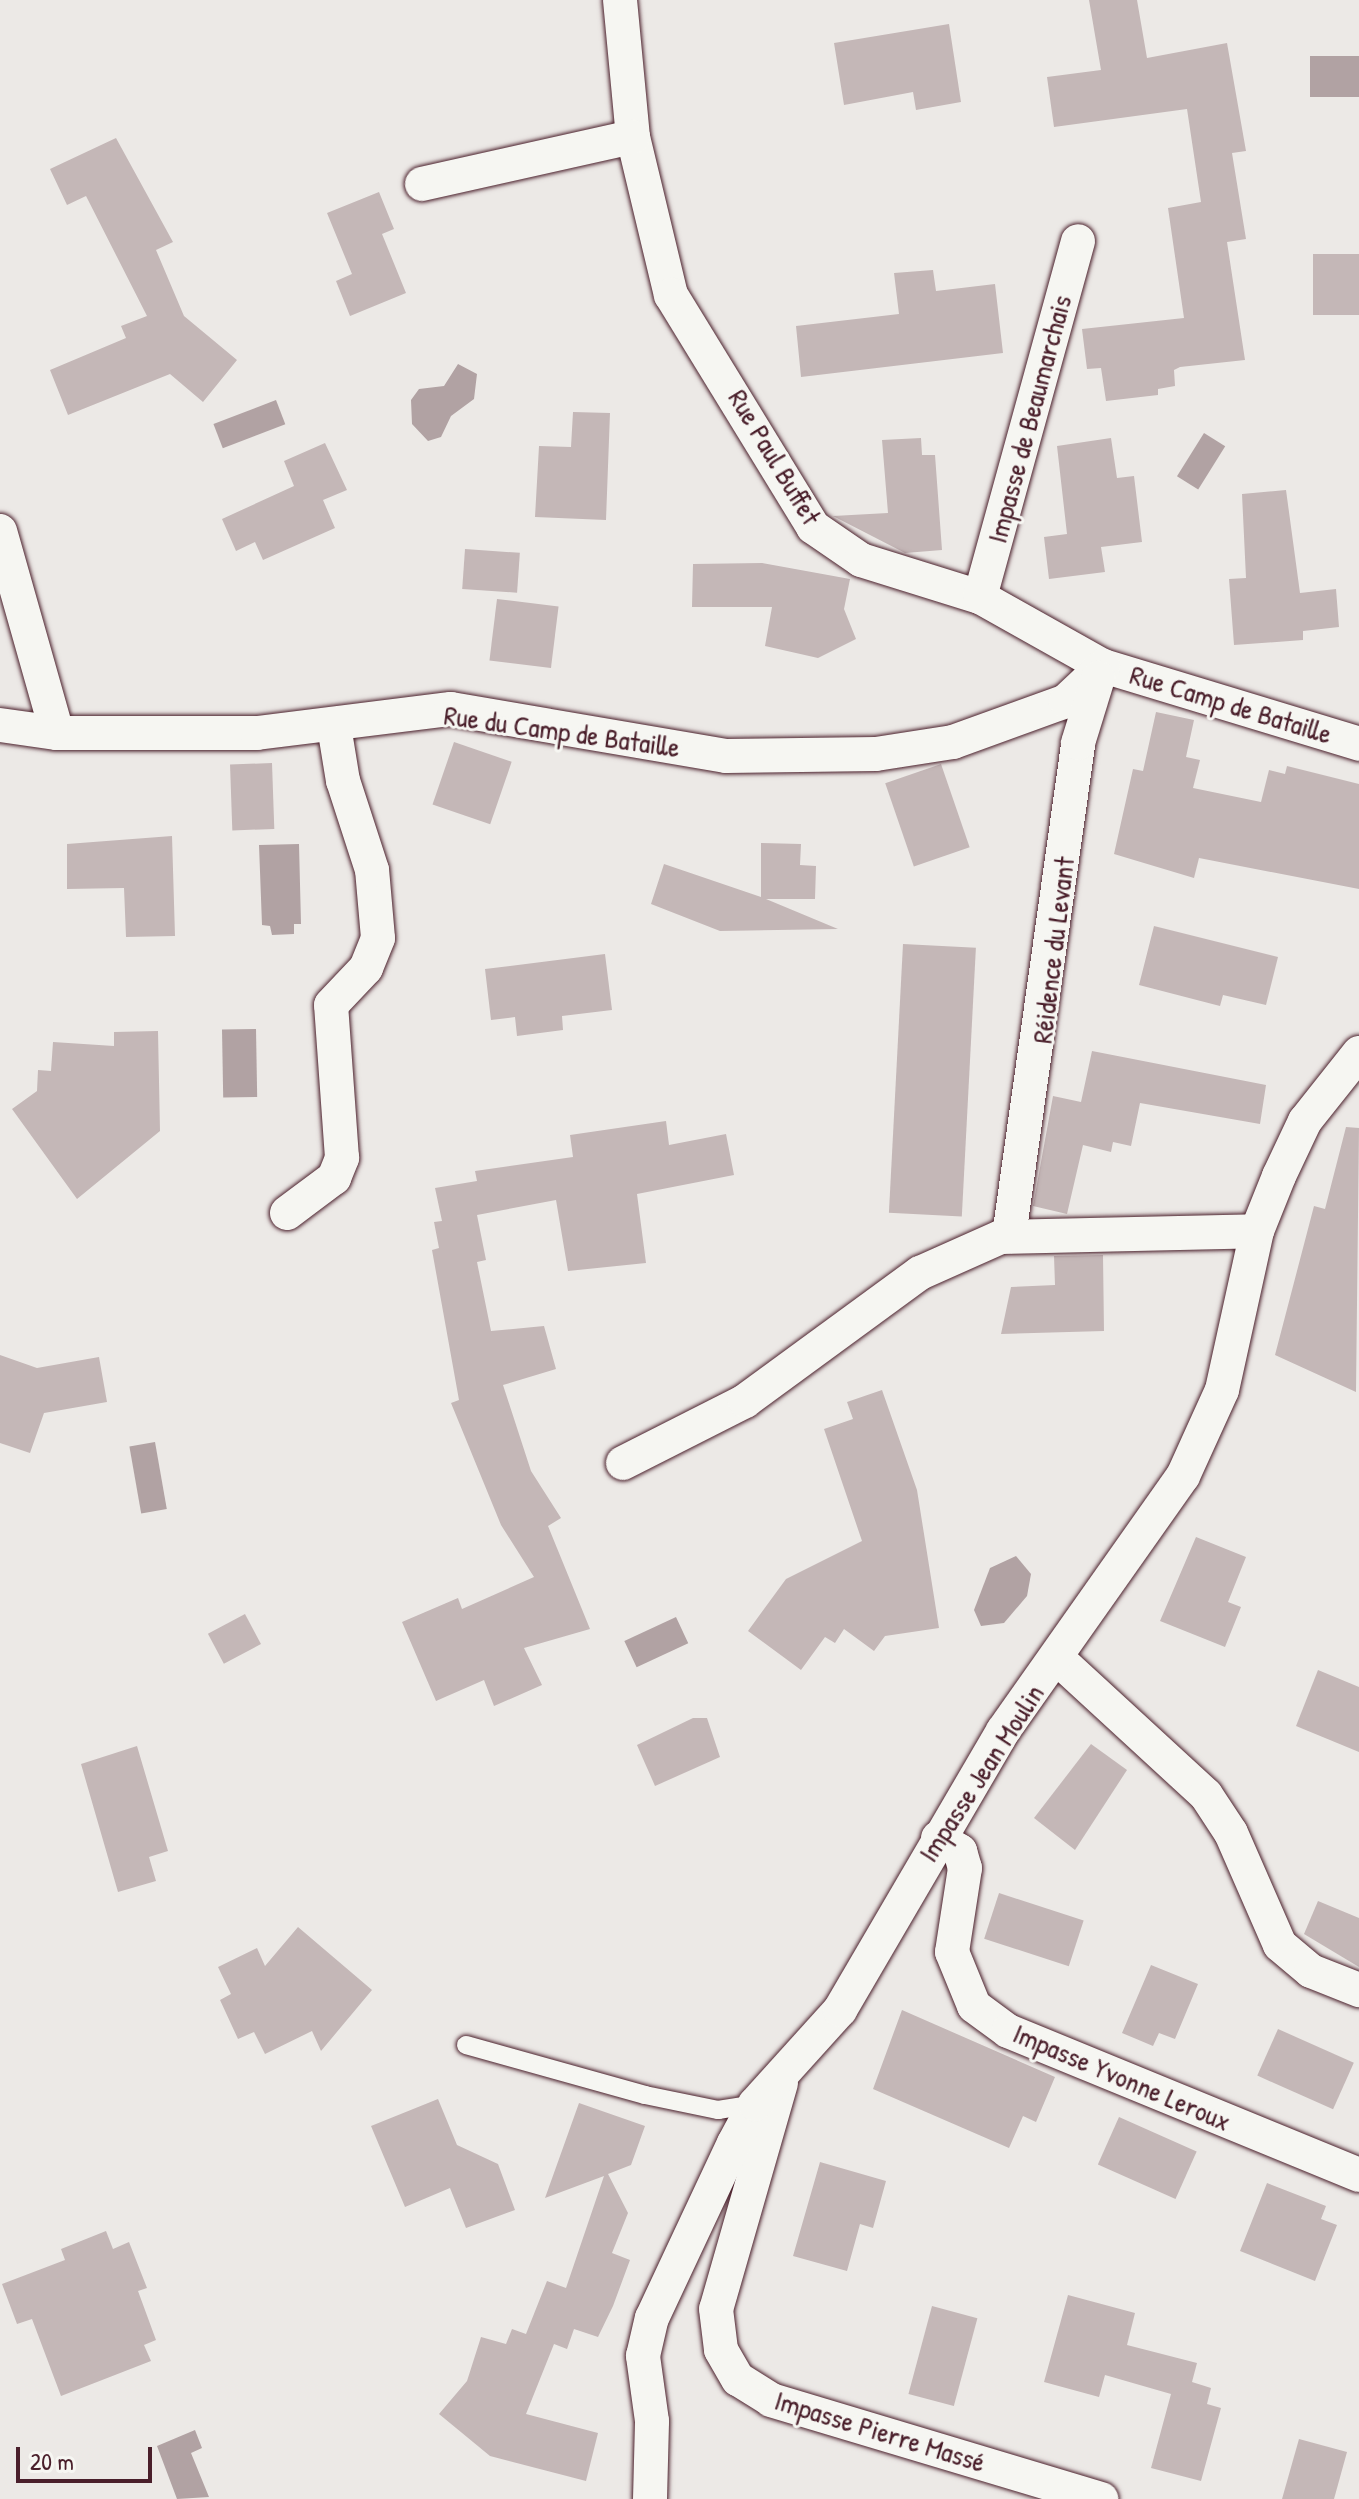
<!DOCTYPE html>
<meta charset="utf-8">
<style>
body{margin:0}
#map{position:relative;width:1359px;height:2499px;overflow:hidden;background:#ece9e6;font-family:"Patrick Hand",sans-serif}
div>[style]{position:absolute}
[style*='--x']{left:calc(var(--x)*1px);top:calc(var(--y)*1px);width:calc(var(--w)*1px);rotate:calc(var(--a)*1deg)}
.water>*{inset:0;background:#b1a2a3;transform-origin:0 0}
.building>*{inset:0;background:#c4b7b7;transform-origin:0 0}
.roads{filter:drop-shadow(0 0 2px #4a1f2b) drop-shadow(0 0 2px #4a1f2b)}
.lane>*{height:18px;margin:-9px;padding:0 9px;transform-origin:9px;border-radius:9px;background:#f6f6f2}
.street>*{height:34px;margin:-17px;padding:0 17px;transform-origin:17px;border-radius:17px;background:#f6f6f2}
span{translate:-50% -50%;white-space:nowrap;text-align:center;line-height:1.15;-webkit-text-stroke:6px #f6f6f2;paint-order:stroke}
.street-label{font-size:28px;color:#4a1f2b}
.scale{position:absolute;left:16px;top:2447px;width:136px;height:36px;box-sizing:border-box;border:4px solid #4a1f2b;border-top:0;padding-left:10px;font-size:24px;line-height:28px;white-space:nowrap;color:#4a1f2b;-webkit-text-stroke:6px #f6f6f2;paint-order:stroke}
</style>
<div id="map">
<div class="water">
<i style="left:1359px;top:56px;width:41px;height:49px;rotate:90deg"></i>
<i style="clip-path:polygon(458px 364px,477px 374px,474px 399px,451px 416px,441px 437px,428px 441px,412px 424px,411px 400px,419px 389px,444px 386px)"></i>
<i style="left:276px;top:400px;width:26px;height:67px;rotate:69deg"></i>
<i style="left:1204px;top:433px;width:25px;height:51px;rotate:32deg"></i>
<i style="clip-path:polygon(299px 844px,301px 924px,294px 924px,294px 934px,272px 935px,270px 926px,262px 925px,259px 845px)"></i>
<i style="left:256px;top:1029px;width:68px;height:34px;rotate:89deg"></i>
<i style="left:155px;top:1442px;width:68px;height:26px;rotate:80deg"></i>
<i style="clip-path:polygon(1016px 1556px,1031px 1574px,1027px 1596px,1004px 1623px,981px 1626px,974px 1610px,990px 1568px)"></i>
<i style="left:676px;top:1617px;width:29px;height:57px;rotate:65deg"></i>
<i style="clip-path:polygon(195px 2430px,202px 2448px,191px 2453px,209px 2497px,177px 2499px,157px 2446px)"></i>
</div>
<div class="building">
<i style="clip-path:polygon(1089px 0,1137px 0,1147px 58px,1227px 43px,1246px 151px,1232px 153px,1246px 239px,1227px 242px,1245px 360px,1180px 367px,1174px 370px,1175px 386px,1158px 389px,1158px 395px,1106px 401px,1101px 368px,1087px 369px,1082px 329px,1184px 318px,1168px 208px,1201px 202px,1187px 109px,1054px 127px,1047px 77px,1101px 70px)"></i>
<i style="clip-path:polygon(949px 24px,961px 102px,916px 110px,913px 92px,844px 105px,834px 43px)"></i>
<i style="clip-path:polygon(116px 138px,173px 242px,156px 250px,184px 316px,237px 360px,203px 402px,170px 374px,68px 415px,50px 370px,126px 338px,121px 326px,147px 316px,86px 196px,67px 205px,50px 169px)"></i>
<i style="clip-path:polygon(379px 192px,394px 229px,382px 234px,406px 293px,350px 316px,336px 281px,352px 274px,327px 213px)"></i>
<i style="left:1359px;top:254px;width:61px;height:46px;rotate:90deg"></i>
<i style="clip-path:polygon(933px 270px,936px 291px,995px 284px,1003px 353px,801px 377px,796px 326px,899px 314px,894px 273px)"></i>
<i style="clip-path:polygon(573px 412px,610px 413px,606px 520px,535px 517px,539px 446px,571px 447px)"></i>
<i style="clip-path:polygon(921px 438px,922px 455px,935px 455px,942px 550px,905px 553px,833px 516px,888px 513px,882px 440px)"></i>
<i style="clip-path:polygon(1111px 438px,1117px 478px,1134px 476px,1142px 542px,1101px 547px,1105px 572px,1049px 579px,1044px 537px,1067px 534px,1057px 446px)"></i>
<i style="clip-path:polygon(325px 443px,347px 490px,323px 500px,335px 528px,263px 560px,255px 542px,236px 551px,222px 519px,294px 486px,284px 461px)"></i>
<i style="clip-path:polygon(1286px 490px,1300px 593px,1336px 589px,1339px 627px,1303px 631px,1303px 640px,1234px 645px,1229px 579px,1246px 578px,1242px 494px)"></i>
<i style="left:465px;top:549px;width:55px;height:40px;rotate:4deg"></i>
<i style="clip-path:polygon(762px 563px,850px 579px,844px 609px,856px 639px,818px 658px,765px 646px,772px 607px,692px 607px,693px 564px)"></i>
<i style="left:497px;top:599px;width:62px;height:62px;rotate:7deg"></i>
<i style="clip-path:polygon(1156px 712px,1194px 720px,1186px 757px,1200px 760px,1193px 788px,1261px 802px,1269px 770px,1285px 774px,1287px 766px,1359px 784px,1359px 889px,1199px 858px,1194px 878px,1114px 854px,1133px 769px,1143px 771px)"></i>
<i style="left:454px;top:742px;width:61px;height:66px;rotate:19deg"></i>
<i style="left:272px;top:763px;width:66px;height:42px;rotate:88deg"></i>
<i style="left:941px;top:764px;width:88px;height:59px;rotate:71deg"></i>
<i style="clip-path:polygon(172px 836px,175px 936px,126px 937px,124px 888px,67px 889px,67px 844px)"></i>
<i style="clip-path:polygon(761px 843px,801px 844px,800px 865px,816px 866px,815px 899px,766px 899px,838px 929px,720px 931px,651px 904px,664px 864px,761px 897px)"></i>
<i style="clip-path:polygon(1154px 926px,1278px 957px,1266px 1005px,1223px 995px,1220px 1006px,1139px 985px)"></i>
<i style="left:903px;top:944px;width:73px;height:269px;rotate:3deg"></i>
<i style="clip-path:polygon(605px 954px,612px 1010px,562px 1016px,563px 1030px,517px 1036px,515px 1017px,491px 1020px,485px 969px)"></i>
<i style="clip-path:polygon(158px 1031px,160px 1131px,77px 1199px,12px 1109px,37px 1091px,38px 1070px,51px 1071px,53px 1042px,114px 1046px,114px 1032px)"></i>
<i style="clip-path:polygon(1092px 1051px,1266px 1085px,1260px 1124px,1140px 1103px,1131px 1146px,1113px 1142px,1111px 1152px,1083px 1145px,1067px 1214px,1033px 1206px,1053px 1096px,1081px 1102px)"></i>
<i style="clip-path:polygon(666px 1121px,669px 1145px,726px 1134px,734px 1175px,637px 1194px,646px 1263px,568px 1271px,556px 1200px,477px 1215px,486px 1260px,477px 1262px,491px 1331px,544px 1326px,556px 1369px,503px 1385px,531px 1471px,561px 1518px,548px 1526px,590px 1629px,524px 1648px,542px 1685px,494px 1706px,484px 1680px,436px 1701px,402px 1622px,458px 1598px,462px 1609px,534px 1577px,501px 1525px,451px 1403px,459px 1400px,432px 1250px,439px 1248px,434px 1222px,442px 1221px,435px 1188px,477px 1181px,475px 1171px,573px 1157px,570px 1135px)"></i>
<i style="clip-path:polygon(1346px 1127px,1359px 1128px,1356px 1392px,1275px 1355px,1314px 1206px,1325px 1209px)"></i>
<i style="clip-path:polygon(1103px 1255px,1104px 1331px,1001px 1334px,1011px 1287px,1055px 1285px,1054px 1256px)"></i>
<i style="clip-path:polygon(0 1355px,37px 1368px,99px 1357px,107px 1402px,44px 1413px,30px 1453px,0 1443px)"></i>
<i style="clip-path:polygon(882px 1390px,917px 1490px,939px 1628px,885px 1636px,874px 1651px,844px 1629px,835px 1643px,825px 1637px,801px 1670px,748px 1631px,786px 1579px,862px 1541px,824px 1429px,853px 1419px,847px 1402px)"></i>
<i style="clip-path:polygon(1196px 1537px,1246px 1557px,1228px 1602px,1241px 1607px,1225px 1647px,1160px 1621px)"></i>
<i style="left:245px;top:1614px;width:34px;height:42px;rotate:62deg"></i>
<i style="clip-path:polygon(1318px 1670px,1359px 1687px,1359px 1752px,1296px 1726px)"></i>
<i style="clip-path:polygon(693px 1718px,707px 1718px,720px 1757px,655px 1786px,637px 1745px)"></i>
<i style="clip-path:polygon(1091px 1744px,1127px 1770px,1075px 1850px,1034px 1818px)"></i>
<i style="clip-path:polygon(137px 1746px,168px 1851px,149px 1857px,156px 1881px,118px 1892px,81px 1764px)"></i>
<i style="left:999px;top:1893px;width:89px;height:48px;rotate:18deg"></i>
<i style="clip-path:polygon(1318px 1901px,1359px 1918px,1359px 1967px,1304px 1934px)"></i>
<i style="clip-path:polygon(298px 1927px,372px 1990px,321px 2051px,312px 2031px,265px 2054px,254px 2032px,238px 2039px,220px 2000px,231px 1994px,218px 1967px,257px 1948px,265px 1966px)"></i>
<i style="clip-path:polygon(1151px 1965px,1198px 1984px,1175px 2039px,1159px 2033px,1153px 2046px,1122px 2033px)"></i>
<i style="clip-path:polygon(902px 2010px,1055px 2077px,1036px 2122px,1023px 2116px,1009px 2148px,873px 2089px)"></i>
<i style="left:1278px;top:2029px;width:83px;height:51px;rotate:24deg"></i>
<i style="clip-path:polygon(438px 2099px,457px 2145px,498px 2164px,515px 2210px,466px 2228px,450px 2188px,405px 2207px,371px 2126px)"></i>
<i style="clip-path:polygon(579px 2103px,645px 2126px,631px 2165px,608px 2174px,628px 2213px,612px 2253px,630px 2260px,613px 2306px,598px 2337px,574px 2329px,567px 2349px,554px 2344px,526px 2414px,598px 2433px,586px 2481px,490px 2456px,439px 2414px,467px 2381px,481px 2337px,506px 2344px,512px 2329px,526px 2334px,547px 2281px,566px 2288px,604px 2176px,545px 2198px)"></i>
<i style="left:1119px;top:2117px;width:85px;height:52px;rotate:24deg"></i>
<i style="clip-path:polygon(820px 2162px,886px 2181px,873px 2228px,860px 2224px,847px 2271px,793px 2256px)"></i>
<i style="clip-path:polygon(1267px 2183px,1326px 2206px,1321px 2219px,1337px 2225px,1315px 2281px,1240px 2251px)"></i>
<i style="clip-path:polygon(106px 2231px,113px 2249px,129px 2242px,147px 2288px,138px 2291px,156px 2340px,144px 2345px,151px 2361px,61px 2396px,32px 2319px,17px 2324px,2px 2284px,65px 2260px,61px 2249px)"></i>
<i style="clip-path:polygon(1068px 2295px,1135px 2313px,1127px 2345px,1197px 2363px,1192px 2382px,1211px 2388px,1207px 2404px,1221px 2408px,1201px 2481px,1151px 2468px,1171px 2394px,1105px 2375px,1099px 2397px,1044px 2382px)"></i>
<i style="left:932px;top:2306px;width:47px;height:91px;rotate:15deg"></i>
<i style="clip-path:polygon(1299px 2439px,1347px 2452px,1334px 2499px,1282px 2499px)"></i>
</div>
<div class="roads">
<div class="lane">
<i style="--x:466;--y:2045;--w:186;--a:15.6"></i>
<i style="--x:645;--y:2095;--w:75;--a:11.6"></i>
<i style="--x:718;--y:2110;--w:37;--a:-9"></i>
</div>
<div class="street">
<i style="--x:620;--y:0;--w:138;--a:84.6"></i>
<i style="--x:633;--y:137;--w:163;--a:76.5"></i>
<i style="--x:671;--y:295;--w:272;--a:58.5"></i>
<i style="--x:813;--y:527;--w:58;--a:34.5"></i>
<i style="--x:861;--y:560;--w:125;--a:17.3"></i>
<i style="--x:980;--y:597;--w:141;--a:29.3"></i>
<i style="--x:1103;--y:666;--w:268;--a:16.9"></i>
<i style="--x:422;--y:184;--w:216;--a:-12.6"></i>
<i style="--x:0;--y:531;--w:210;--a:74.2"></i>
<i style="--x:980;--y:597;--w:369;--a:-74.6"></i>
<i style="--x:0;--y:725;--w:58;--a:8"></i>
<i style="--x:57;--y:733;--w:200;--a:0"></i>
<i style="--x:257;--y:733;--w:195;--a:-7.1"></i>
<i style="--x:451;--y:709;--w:279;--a:9.7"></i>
<i style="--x:726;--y:756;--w:150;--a:-0.8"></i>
<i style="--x:876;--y:754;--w:78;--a:-8.9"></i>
<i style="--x:953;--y:742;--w:120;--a:-19.9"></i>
<i style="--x:1066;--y:701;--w:51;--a:-43.4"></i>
<i style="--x:287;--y:1213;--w:59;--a:-36.7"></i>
<i style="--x:334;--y:1178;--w:22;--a:-68"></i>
<i style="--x:342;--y:1158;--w:153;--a:-94.1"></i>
<i style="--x:331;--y:1005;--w:51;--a:-46.6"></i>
<i style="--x:366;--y:968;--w:32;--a:-68"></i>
<i style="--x:378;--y:938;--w:68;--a:-95"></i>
<i style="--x:372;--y:870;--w:94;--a:-108"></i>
<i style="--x:343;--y:781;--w:56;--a:-99.3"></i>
<i style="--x:1009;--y:1236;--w:498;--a:-82"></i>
<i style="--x:1078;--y:743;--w:68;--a:-72.9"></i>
<i style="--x:623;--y:1463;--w:137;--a:-26.9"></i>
<i style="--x:745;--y:1401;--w:217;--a:-36.2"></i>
<i style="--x:920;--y:1273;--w:89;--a:-24"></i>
<i style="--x:1001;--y:1237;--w:256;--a:-1.3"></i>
<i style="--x:1057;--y:1658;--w:202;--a:42.6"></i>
<i style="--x:1206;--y:1795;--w:45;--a:56.7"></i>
<i style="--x:1231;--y:1833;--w:122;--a:66.4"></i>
<i style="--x:1280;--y:1945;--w:40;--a:40"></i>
<i style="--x:1311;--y:1971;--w:52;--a:21.6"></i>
<i style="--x:938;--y:1838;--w:26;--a:31"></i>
<i style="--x:960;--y:1851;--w:18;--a:74"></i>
<i style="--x:965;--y:1868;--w:85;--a:98.8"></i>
<i style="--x:952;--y:1952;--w:58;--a:67.8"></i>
<i style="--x:974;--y:2006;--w:42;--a:36.3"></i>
<i style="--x:1008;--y:2031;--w:379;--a:22.3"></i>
<i style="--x:781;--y:2083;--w:235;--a:106"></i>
<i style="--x:716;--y:2309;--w:41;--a:83"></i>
<i style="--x:721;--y:2350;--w:34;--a:60"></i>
<i style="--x:738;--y:2379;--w:39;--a:32"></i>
<i style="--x:771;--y:2400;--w:345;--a:16.7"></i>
<i style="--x:650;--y:2499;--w:78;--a:-88.5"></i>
<i style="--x:652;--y:2421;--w:66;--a:-97.9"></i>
<i style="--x:643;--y:2356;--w:39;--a:-77"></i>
<i style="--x:652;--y:2318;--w:193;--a:-64.9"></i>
<i style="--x:734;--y:2143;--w:44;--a:-61.7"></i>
<i style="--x:755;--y:2104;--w:127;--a:-47.9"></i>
<i style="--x:840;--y:2010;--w:323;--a:-59.7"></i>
<i style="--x:1003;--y:1731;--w:312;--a:-54.8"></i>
<i style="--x:1183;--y:1476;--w:94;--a:-65.6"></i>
<i style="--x:1222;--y:1390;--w:163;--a:-77.6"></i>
<i style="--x:1257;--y:1231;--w:59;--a:-68.2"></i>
<i style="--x:1279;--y:1176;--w:61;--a:-64.7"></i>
<i style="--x:1305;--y:1121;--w:87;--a:-51.5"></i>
</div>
</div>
<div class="street-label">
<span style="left:1029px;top:419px;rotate:-75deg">Impasse de Beaumarchais</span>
<span style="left:775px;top:457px;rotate:59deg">Rue Paul Buffet</span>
<span style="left:1231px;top:704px;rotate:17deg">Rue Camp de Bataille</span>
<span style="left:562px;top:731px;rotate:8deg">Rue du Camp de Bataille</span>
<span style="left:1053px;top:950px;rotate:-83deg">Réidence du Levant</span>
<span style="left:981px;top:1773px;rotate:-57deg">Impasse Jean Moulin</span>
<span style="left:1122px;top:2077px;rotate:23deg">Impasse Yvonne Leroux</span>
<span style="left:880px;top:2431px;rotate:17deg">Impasse Pierre Massé</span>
</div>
<div class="scale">20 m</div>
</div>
